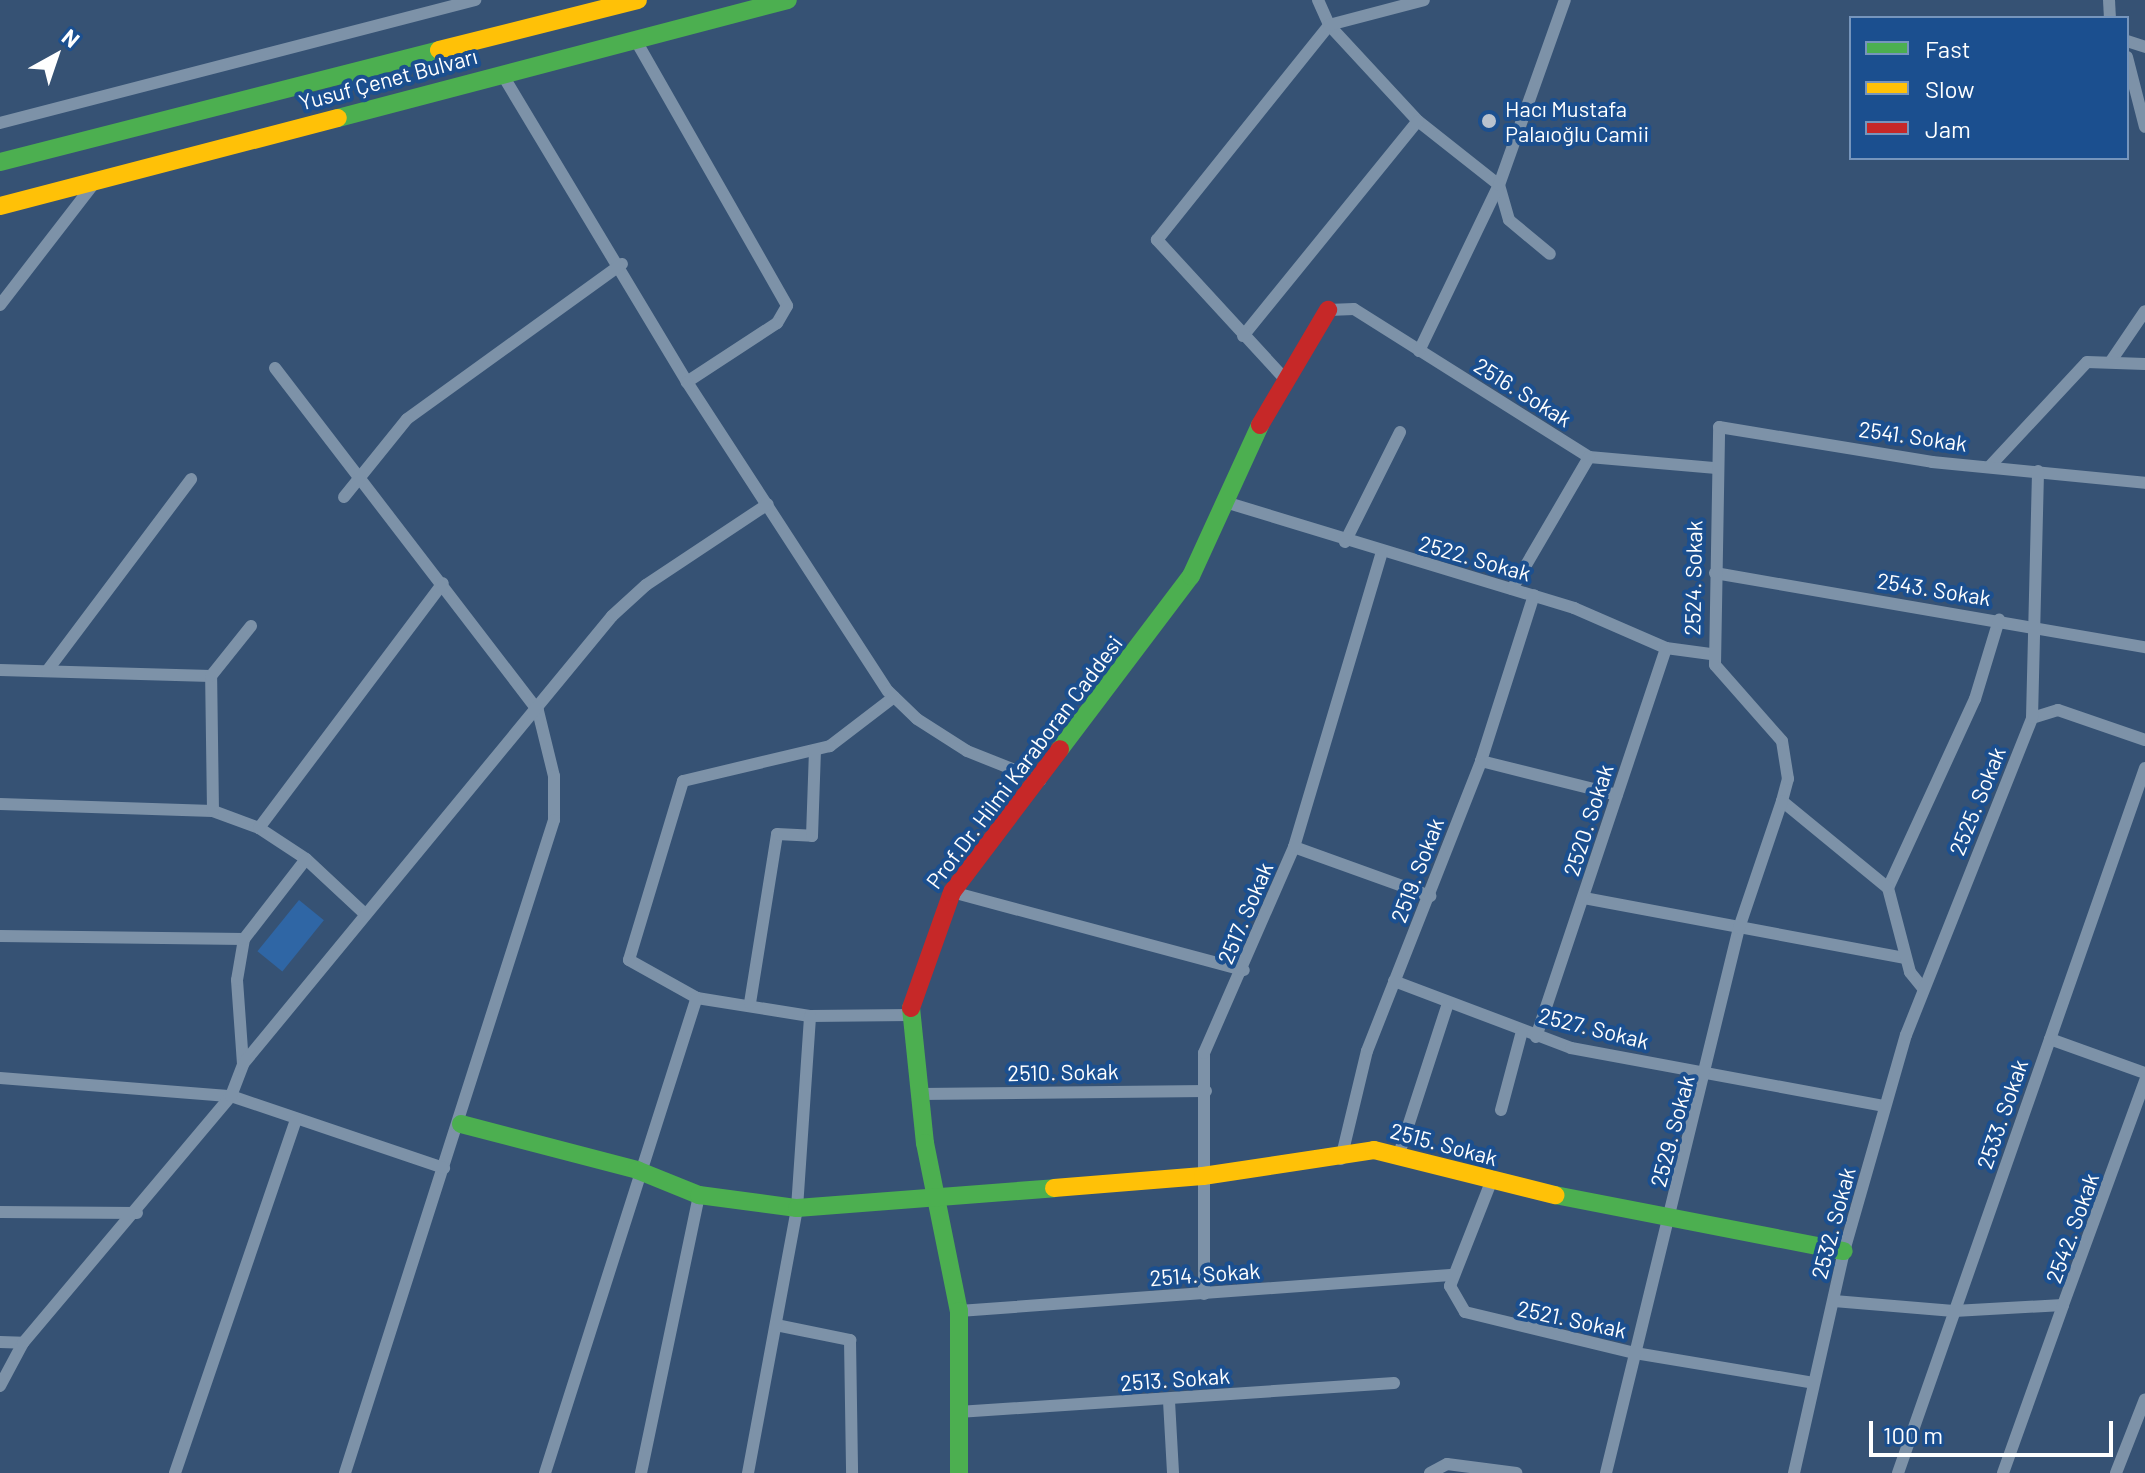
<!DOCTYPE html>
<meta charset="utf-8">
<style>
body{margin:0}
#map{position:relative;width:2145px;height:1473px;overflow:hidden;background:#365274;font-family:Barlow,sans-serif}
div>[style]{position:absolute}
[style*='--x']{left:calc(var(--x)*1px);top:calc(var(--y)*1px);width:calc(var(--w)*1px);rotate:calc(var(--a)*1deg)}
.green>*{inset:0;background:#2f66a5;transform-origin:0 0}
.street>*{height:12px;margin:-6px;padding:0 6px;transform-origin:6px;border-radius:6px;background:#7d92a8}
.fast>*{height:18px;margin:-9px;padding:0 9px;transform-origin:9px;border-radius:9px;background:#4caf50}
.slow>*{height:18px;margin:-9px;padding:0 9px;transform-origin:9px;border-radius:9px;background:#ffc107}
.jam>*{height:18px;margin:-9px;padding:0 9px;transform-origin:9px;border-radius:9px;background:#c62828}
.dots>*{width:22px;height:22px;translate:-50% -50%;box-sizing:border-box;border:4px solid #1b4f8f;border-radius:50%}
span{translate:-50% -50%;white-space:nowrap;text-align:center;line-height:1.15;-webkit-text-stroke:8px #1b4f8f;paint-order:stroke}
.street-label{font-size:22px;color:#fff}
.poi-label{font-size:22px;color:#fff}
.left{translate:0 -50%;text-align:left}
.legend{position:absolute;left:1849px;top:16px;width:280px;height:144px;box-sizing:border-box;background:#1b4f8f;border:2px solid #7695bc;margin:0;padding:10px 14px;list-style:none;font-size:24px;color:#fff}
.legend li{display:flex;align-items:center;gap:16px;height:40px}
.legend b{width:40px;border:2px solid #7695bc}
.north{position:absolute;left:16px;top:16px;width:80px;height:80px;-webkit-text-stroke:6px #1b4f8f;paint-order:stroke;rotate:40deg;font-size:22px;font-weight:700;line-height:32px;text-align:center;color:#fff}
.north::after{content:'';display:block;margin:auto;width:28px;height:36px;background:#fff;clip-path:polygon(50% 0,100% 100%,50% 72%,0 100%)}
.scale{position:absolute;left:1869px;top:1421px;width:244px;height:36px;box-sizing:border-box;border:4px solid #fff;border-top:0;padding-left:10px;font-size:24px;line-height:28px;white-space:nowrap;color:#fff;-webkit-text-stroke:6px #1b4f8f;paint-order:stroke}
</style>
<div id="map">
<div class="green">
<i style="left:299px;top:900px;width:32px;height:66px;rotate:39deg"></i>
</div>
<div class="street">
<i style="--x:1318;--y:0;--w:27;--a:66"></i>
<i style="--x:1329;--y:25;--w:131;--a:47.2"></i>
<i style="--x:1418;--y:121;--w:103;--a:38.3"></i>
<i style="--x:1499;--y:185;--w:36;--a:74"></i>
<i style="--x:1509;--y:220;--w:53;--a:39.7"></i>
<i style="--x:2109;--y:0;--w:18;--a:87"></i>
<i style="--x:635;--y:39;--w:307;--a:60.3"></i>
<i style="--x:787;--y:306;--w:20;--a:120"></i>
<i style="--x:777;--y:323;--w:108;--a:146.8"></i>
<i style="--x:2127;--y:41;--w:19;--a:18"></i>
<i style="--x:2127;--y:57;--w:72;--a:75.6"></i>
<i style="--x:502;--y:74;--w:359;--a:59"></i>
<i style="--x:687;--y:382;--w:369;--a:57"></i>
<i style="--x:888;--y:691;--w:40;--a:44"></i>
<i style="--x:917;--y:719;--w:59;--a:32.6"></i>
<i style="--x:967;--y:751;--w:79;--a:21.7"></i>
<i style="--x:0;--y:123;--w:491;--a:-14.5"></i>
<i style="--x:0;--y:305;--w:150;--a:-52.3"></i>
<i style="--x:1328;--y:310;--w:26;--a:-2"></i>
<i style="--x:1354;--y:309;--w:278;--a:32.2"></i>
<i style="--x:1589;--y:457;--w:125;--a:5"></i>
<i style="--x:1243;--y:336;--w:277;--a:-50.9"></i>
<i style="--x:1419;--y:351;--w:184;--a:-64.3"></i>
<i style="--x:1499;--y:185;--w:196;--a:-70.4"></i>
<i style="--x:2111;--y:361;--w:60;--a:-55.8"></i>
<i style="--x:275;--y:368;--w:432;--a:52.5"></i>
<i style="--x:538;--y:711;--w:67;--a:76.2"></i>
<i style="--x:554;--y:776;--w:44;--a:90"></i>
<i style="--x:554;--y:820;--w:686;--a:107.75"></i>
<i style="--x:1284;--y:378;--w:188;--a:-132.6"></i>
<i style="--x:1157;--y:240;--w:275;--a:-51.3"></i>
<i style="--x:1329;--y:25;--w:98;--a:-14.7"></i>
<i style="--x:1990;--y:466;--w:142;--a:-47"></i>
<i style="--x:2087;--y:362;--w:58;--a:2"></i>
<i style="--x:344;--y:497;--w:100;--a:-51.1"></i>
<i style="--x:407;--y:419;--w:265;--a:-35.8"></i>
<i style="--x:1225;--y:502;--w:365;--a:16.9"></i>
<i style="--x:1574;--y:608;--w:100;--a:23.5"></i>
<i style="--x:1666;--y:648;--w:45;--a:7.6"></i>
<i style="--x:1345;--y:542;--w:123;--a:-63.4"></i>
<i style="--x:1715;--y:573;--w:436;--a:9.8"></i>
<i style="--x:1512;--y:589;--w:153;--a:-59.7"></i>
<i style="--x:0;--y:670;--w:211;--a:1.6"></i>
<i style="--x:47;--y:671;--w:240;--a:-53.1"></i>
<i style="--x:894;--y:697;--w:81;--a:142.6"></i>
<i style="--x:830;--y:746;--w:151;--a:166.6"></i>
<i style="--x:683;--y:781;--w:187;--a:106.8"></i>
<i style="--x:629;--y:960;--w:78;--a:29.2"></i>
<i style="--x:697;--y:998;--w:114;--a:9.1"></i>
<i style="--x:810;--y:1016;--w:100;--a:-0.6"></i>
<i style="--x:2032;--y:718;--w:27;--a:-17"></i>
<i style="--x:2058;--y:710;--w:92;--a:19"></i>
<i style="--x:1481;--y:761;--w:140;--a:14"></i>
<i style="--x:0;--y:804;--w:213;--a:1.9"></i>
<i style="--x:213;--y:811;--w:49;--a:20.3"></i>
<i style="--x:259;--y:828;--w:56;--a:33.4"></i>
<i style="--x:306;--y:859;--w:79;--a:43"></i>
<i style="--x:213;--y:811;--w:135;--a:-90.8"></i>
<i style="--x:211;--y:676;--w:64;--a:-51.3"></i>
<i style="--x:259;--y:828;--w:306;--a:-53.1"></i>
<i style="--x:1294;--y:847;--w:145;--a:19.8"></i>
<i style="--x:1888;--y:888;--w:208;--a:-65.3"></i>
<i style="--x:1975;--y:699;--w:83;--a:-73.1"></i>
<i style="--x:952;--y:892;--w:302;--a:15"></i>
<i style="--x:1584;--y:898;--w:327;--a:10.6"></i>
<i style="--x:0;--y:936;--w:244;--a:0.7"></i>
<i style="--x:1394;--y:981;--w:189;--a:20.7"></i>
<i style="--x:1571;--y:1048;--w:319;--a:10.5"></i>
<i style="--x:1922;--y:987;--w:19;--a:-129"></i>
<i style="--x:1910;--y:972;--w:87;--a:-104.7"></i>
<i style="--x:1888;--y:888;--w:137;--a:-140.6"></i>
<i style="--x:1782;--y:801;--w:23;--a:-75"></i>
<i style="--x:1788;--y:779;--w:38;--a:-99"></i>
<i style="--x:1782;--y:741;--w:101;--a:-131.4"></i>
<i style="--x:1715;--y:665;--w:238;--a:-89"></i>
<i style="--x:1719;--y:427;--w:216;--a:9.3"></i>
<i style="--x:1932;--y:462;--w:214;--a:5.6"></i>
<i style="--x:750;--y:1003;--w:171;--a:-80.9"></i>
<i style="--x:777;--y:834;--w:35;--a:3"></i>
<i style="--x:812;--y:836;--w:86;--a:-88"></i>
<i style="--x:1536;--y:1037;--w:410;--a:-71.5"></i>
<i style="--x:2050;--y:1039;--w:101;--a:19.7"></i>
<i style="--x:243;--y:1064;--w:84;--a:-94.1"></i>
<i style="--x:237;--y:980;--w:42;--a:-80.3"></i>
<i style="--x:244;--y:939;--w:101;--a:-52.2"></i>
<i style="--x:0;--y:1078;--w:232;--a:4.5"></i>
<i style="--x:231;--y:1096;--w:225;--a:18.7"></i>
<i style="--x:920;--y:1094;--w:286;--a:-0.6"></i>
<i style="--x:1501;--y:1110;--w:82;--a:-75.1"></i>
<i style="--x:1399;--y:1154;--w:159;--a:-72"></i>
<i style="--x:1341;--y:1159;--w:111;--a:-76.5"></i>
<i style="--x:1367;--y:1051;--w:312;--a:-68.5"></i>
<i style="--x:1481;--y:761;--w:174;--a:-72.3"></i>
<i style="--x:1491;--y:1182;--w:112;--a:111.5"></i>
<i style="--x:1450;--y:1286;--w:30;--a:60"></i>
<i style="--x:1465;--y:1312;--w:175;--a:13.6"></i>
<i style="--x:1635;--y:1353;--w:181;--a:9.5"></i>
<i style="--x:0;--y:1212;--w:137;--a:0.4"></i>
<i style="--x:1204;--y:1294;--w:241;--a:-90"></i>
<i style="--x:1204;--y:1053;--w:225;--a:-66.4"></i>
<i style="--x:1294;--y:847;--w:308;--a:-73.4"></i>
<i style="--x:1834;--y:1301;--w:120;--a:4.8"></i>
<i style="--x:1954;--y:1311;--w:109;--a:-3.2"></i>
<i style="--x:2063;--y:1305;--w:239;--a:-69.9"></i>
<i style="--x:959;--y:1311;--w:496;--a:-4.2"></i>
<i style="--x:776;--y:1325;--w:76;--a:11.5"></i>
<i style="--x:850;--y:1340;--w:133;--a:89.1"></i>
<i style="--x:0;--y:1342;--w:23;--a:2"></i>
<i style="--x:0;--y:1386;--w:49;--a:-61.9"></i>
<i style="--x:23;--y:1343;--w:323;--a:-49.9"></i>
<i style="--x:231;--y:1096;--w:34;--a:-69"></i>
<i style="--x:243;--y:1064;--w:580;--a:-50.52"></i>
<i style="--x:612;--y:616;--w:46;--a:-42.4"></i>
<i style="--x:646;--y:585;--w:146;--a:-33.6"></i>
<i style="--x:1169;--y:1401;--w:72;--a:86.8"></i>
<i style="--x:958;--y:1412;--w:437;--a:-3.8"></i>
<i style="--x:175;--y:1473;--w:373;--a:-71.1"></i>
<i style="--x:545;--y:1473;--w:499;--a:-72.3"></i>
<i style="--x:641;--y:1473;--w:284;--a:-78.2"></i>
<i style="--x:748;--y:1473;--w:269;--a:-79.5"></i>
<i style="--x:797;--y:1208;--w:192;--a:-86.1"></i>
<i style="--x:1430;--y:1473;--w:19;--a:-28"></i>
<i style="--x:1447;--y:1464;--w:70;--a:7.4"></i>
<i style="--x:1606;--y:1473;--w:561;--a:-76.29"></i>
<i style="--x:1739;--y:928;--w:134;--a:-71.3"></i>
<i style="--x:1794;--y:1473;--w:228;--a:-77.3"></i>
<i style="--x:1844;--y:1251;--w:225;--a:-74"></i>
<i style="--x:1906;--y:1035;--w:341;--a:-68.3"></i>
<i style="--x:2032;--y:718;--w:247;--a:-88.6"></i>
<i style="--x:1898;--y:1473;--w:747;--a:-70.69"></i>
<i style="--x:2003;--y:1473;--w:178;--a:-70.3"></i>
<i style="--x:2116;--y:1473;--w:79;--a:-68.6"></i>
</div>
<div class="fast">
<i style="--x:338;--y:118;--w:465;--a:-14.7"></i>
<i style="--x:0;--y:162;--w:453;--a:-14.3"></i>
<i style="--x:1060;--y:749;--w:217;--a:-52.9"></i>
<i style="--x:1191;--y:576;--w:166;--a:-65.4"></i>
<i style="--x:911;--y:1008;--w:136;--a:84.1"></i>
<i style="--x:925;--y:1143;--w:171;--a:78.6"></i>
<i style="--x:959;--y:1311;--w:162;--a:90"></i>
<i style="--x:461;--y:1124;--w:182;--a:14.6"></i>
<i style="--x:637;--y:1170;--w:67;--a:22"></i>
<i style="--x:699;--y:1195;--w:99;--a:7.6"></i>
<i style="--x:797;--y:1208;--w:258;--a:-4.4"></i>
<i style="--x:1555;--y:1195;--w:294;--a:11"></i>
</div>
<div class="slow">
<i style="--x:439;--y:50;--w:205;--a:-14.1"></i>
<i style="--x:0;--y:206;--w:349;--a:-14.6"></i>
<i style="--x:1054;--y:1188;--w:149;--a:-4.6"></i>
<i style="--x:1203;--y:1176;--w:173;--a:-8.6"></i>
<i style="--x:1374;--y:1150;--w:187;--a:14"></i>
</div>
<div class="jam">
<i style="--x:1260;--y:425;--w:134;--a:-59.4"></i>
<i style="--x:911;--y:1008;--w:123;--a:-70.5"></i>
<i style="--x:952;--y:892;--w:179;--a:-52.9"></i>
</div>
<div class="dots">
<i style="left:1489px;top:121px;background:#b9c2ce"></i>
</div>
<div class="street-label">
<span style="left:388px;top:79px;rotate:-15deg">Yusuf Çenet Bulvarı</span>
<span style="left:1523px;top:392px;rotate:32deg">2516. Sokak</span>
<span style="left:1913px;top:436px;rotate:8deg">2541. Sokak</span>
<span style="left:1475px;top:558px;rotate:16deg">2522. Sokak</span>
<span style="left:1693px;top:578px;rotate:-89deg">2524. Sokak</span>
<span style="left:1934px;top:589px;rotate:9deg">2543. Sokak</span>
<span style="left:1024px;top:762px;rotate:-53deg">Prof.Dr. Hilmi Karaboran Caddesi</span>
<span style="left:1977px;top:801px;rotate:-68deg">2525. Sokak</span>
<span style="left:1588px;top:820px;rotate:-72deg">2520. Sokak</span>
<span style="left:1417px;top:870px;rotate:-69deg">2519. Sokak</span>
<span style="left:1245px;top:913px;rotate:-67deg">2517. Sokak</span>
<span style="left:1594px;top:1028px;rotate:14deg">2527. Sokak</span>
<span style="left:1063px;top:1072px;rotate:-1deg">2510. Sokak</span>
<span style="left:2002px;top:1114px;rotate:-71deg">2533. Sokak</span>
<span style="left:1672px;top:1131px;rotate:-75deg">2529. Sokak</span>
<span style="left:1444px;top:1144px;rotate:15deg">2515. Sokak</span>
<span style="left:1833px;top:1223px;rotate:-75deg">2532. Sokak</span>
<span style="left:2072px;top:1228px;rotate:-70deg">2542. Sokak</span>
<span style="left:1205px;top:1274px;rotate:-4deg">2514. Sokak</span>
<span style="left:1572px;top:1319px;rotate:12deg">2521. Sokak</span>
<span style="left:1175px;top:1379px;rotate:-4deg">2513. Sokak</span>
</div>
<div class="poi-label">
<span class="left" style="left:1505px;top:121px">Hacı Mustafa<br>Palaıoğlu Camii</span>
</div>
<ul class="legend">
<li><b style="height:10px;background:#4caf50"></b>Fast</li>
<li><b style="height:10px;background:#ffc107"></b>Slow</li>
<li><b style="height:10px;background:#c62828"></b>Jam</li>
</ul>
<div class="north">N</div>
<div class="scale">100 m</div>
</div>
